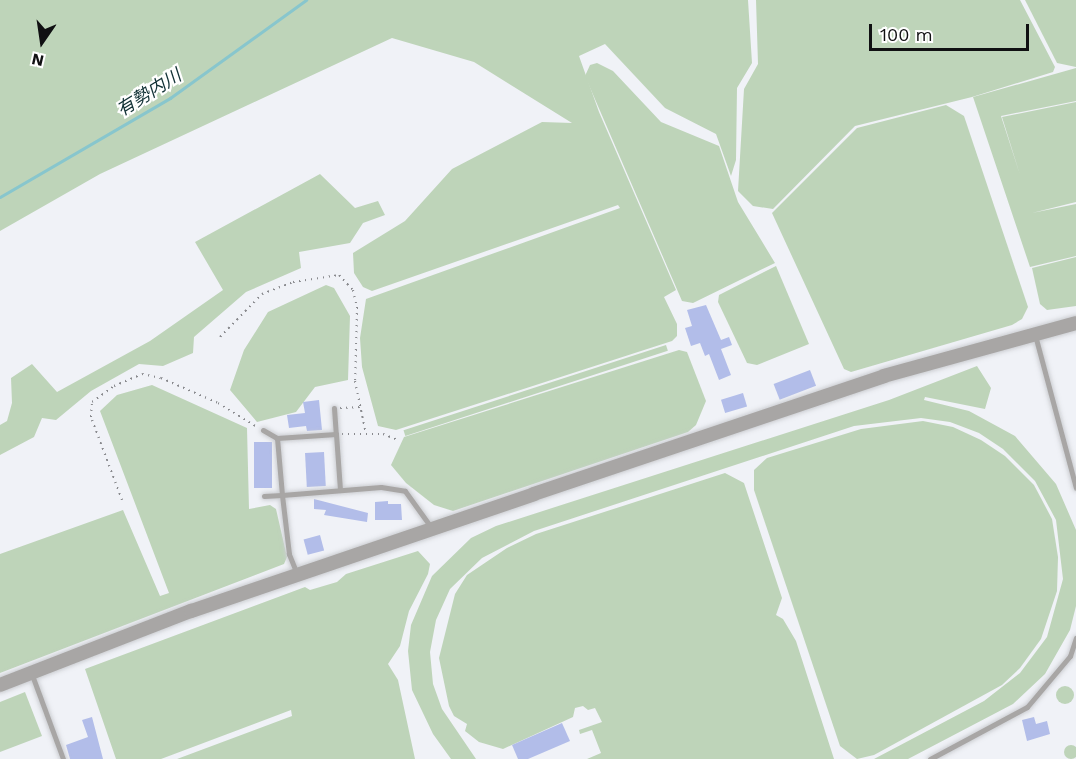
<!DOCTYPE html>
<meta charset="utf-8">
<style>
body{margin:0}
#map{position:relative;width:1076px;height:759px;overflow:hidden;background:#f0f2f7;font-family:"Work Sans","Noto Sans JP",sans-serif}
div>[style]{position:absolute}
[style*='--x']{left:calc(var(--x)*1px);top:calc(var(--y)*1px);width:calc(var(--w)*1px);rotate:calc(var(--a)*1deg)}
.green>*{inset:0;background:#bed4b9;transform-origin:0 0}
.round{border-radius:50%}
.stream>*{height:3px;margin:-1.5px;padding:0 1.5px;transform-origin:1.5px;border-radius:1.5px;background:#88c6cd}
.building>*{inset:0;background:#b2bde9;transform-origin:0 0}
.path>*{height:2px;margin-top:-1px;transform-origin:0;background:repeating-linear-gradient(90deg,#898a8e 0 1.5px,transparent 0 6px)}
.roads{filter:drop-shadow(0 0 2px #ccced2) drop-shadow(0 0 2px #ccced2)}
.service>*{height:5px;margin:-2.5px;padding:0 2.5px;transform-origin:2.5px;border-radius:2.5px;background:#a8a6a5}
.tertiary>*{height:14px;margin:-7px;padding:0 7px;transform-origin:7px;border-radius:7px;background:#a8a6a5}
span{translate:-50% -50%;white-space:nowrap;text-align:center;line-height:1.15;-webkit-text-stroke:4.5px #fff;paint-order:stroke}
.water-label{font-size:18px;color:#103034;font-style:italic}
.north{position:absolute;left:12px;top:12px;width:60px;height:60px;-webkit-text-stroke:4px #fff;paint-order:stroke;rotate:193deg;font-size:16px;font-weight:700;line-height:24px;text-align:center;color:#101012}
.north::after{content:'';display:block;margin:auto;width:21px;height:27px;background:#101012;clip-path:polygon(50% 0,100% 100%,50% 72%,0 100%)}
.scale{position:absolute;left:869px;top:24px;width:160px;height:27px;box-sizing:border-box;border:3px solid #101012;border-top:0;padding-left:8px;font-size:18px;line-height:21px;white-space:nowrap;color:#101012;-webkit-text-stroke:4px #fff;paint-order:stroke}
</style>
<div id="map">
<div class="green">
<i style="clip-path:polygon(0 0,748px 0,752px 63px,737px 88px,736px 160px,731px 176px,716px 134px,665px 108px,605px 44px,579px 56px,599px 112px,676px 290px,664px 297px,677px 324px,677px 336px,672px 341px,396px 430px,378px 426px,362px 367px,360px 338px,366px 299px,620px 208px,618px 205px,372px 291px,363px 287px,354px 273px,353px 253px,405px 221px,452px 169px,542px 122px,572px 123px,474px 62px,392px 38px,100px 174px,0 231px)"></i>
<i style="clip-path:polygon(756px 0,1020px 0,1055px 67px,1053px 72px,972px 97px,855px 126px,773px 209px,753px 206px,738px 191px,744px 89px,758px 64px)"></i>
<i style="clip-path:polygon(1025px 0,1076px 0,1076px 67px,1057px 63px)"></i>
<i style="clip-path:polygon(597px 63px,613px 71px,661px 122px,719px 146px,738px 202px,775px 263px,693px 303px,682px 301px,585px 76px,590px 65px)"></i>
<i style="clip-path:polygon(1076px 68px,1076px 101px,1001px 116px,1020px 175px,1002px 117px,1076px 102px,1076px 202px,1032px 213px,1076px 204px,1076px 256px,1030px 267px,973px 97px)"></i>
<i style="clip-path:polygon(946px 105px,964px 116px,1028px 307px,1022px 319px,1012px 325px,851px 372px,844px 369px,772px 213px,857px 128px)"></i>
<i style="clip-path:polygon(320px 174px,355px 208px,378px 201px,385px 215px,363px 223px,350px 243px,299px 252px,301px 268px,246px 292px,194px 337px,193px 353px,163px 366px,139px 364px,91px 391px,56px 420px,42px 418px,34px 437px,0 455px,0 425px,7px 421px,12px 403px,11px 378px,32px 364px,57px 392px,150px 341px,223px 290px,195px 242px)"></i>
<i style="clip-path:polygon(1076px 257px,1076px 306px,1047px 310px,1040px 304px,1032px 268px)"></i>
<i style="clip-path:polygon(776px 266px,809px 344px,757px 365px,747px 363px,718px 302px,719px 295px)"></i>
<i style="clip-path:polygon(326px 285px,334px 288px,350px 316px,348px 380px,315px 387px,296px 412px,257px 422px,230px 390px,244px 350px,268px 312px)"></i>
<i style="left:666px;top:345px;width:6px;height:276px;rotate:72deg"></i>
<i style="clip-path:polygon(679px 350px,687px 352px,706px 401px,696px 425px,688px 432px,453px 511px,434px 505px,406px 483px,391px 465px,404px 437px)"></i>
<i style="clip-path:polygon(977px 366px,991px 388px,985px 409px,925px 397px,924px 400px,969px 411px,1015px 436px,1056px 484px,1076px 530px,1076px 606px,1070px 630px,1045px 674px,1013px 704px,908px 759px,874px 759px,984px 701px,1020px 673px,1047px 637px,1063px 579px,1056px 520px,1035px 481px,1003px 449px,979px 433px,950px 422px,921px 418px,854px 426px,534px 531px,482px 558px,450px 589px,436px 620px,430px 652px,433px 684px,442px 709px,476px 759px,451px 759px,433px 734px,412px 690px,408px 651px,411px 625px,432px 576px,471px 538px,496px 526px,889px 400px)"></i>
<i style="clip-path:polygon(152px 385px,247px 428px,249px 509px,270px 505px,276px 509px,287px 557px,284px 564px,0 673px,0 554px,123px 510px,160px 596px,169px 593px,100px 411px,117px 395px)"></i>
<i style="clip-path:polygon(923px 421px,953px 427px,981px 440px,1005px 456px,1034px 485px,1052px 519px,1058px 557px,1057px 591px,1041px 639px,1020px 668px,1002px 685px,874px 755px,857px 759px,840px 746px,754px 490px,754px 470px,767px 458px,861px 429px)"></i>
<i style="clip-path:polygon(725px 473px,744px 483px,782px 598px,776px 615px,783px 619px,796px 641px,834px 759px,587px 759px,601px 753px,592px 730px,580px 734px,579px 730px,602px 722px,595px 708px,588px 710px,583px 706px,575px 708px,573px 717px,503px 749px,479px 742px,465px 731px,467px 724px,454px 716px,449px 706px,439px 658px,455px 594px,467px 575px,507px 548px,536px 534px)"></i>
<i style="clip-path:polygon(418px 551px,430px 564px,428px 574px,409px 611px,400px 646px,388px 664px,398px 680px,415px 759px,177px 759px,292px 716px,291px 710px,161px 759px,116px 759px,85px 669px,305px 587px,310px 590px,337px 582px,346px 574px)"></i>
<i class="round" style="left:1056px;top:686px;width:18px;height:18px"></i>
<i style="clip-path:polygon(25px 692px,42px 736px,0 752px,0 702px)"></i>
<i class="round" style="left:1064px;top:745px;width:14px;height:14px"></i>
</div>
<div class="stream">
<i style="--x:0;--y:197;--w:197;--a:-30.2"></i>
<i style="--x:170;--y:98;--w:168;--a:-35.8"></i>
</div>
<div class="building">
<i style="clip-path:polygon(706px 305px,721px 340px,729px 337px,732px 345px,721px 349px,731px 375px,719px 380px,709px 354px,705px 356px,700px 343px,691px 346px,685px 328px,692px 326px,687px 310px)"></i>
<i style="left:810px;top:370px;width:17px;height:39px;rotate:69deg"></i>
<i style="left:743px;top:393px;width:14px;height:23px;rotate:73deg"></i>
<i style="clip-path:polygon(319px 400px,322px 430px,307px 431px,306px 426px,289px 428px,287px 415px,305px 413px,303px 402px)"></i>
<i style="left:254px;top:442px;width:18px;height:46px"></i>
<i style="left:324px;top:452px;width:34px;height:19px;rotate:87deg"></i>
<i style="clip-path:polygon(314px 499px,368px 513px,367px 522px,324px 515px,326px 510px,314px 509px)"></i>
<i style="clip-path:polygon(388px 501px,388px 504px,401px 504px,402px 520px,375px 520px,375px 502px)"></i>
<i style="left:320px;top:535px;width:16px;height:17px;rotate:75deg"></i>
<i style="clip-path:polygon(92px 717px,103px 759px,70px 759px,66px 745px,88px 737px,82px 720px)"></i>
<i style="clip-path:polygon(1034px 717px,1036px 724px,1047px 721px,1050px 734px,1027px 741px,1022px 720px)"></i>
<i style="clip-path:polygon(562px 723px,570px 741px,528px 759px,518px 759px,512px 745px)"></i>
</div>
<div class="path">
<i style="--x:220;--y:337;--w:60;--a:-45.7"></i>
<i style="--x:262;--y:294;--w:33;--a:-21"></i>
<i style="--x:293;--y:282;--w:47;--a:-8.7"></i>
<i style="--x:339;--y:275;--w:21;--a:47"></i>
<i style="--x:353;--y:290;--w:17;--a:77"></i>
<i style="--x:357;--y:307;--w:74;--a:91.5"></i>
<i style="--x:355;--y:381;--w:54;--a:78.3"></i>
<i style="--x:340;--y:408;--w:20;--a:-3"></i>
<i style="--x:342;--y:434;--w:41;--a:0"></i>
<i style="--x:383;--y:434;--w:16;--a:22"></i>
<i style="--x:122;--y:500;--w:89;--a:-110.5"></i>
<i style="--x:91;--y:417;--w:15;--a:-86"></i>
<i style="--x:92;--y:402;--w:27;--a:-36"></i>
<i style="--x:114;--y:386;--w:30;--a:-23"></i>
<i style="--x:142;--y:374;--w:19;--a:12"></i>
<i style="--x:161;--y:378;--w:62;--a:23.7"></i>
<i style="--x:218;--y:403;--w:46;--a:31.6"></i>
</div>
<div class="roads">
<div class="service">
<i style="--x:1035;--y:335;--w:158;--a:75"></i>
<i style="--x:334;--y:408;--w:26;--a:86"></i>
<i style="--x:263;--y:430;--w:16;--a:30"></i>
<i style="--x:264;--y:496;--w:18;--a:-3"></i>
<i style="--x:282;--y:495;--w:57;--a:-95"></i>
<i style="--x:277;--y:438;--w:59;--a:-3.9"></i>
<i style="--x:336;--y:434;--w:56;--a:85.9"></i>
<i style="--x:297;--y:574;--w:22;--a:-112"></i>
<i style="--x:289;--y:554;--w:59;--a:-96.8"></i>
<i style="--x:282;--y:495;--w:99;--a:-4.6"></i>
<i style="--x:381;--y:487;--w:24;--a:9"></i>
<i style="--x:405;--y:491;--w:44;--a:54.2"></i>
<i style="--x:32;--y:675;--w:90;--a:69.7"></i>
<i style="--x:930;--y:759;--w:110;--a:-28.2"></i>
<i style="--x:1027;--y:707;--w:67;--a:-49.9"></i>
<i style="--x:1070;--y:656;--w:19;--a:-72"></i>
</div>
<div class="tertiary">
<i style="--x:0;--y:685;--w:205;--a:-21.2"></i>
<i style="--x:191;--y:611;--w:362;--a:-18.8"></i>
<i style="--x:534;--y:494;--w:369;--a:-18.6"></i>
<i style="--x:884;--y:376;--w:199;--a:-15.4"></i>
</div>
</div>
<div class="water-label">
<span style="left:149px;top:93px;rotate:-32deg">有勢内川</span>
</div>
<div class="north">N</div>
<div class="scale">100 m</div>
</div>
